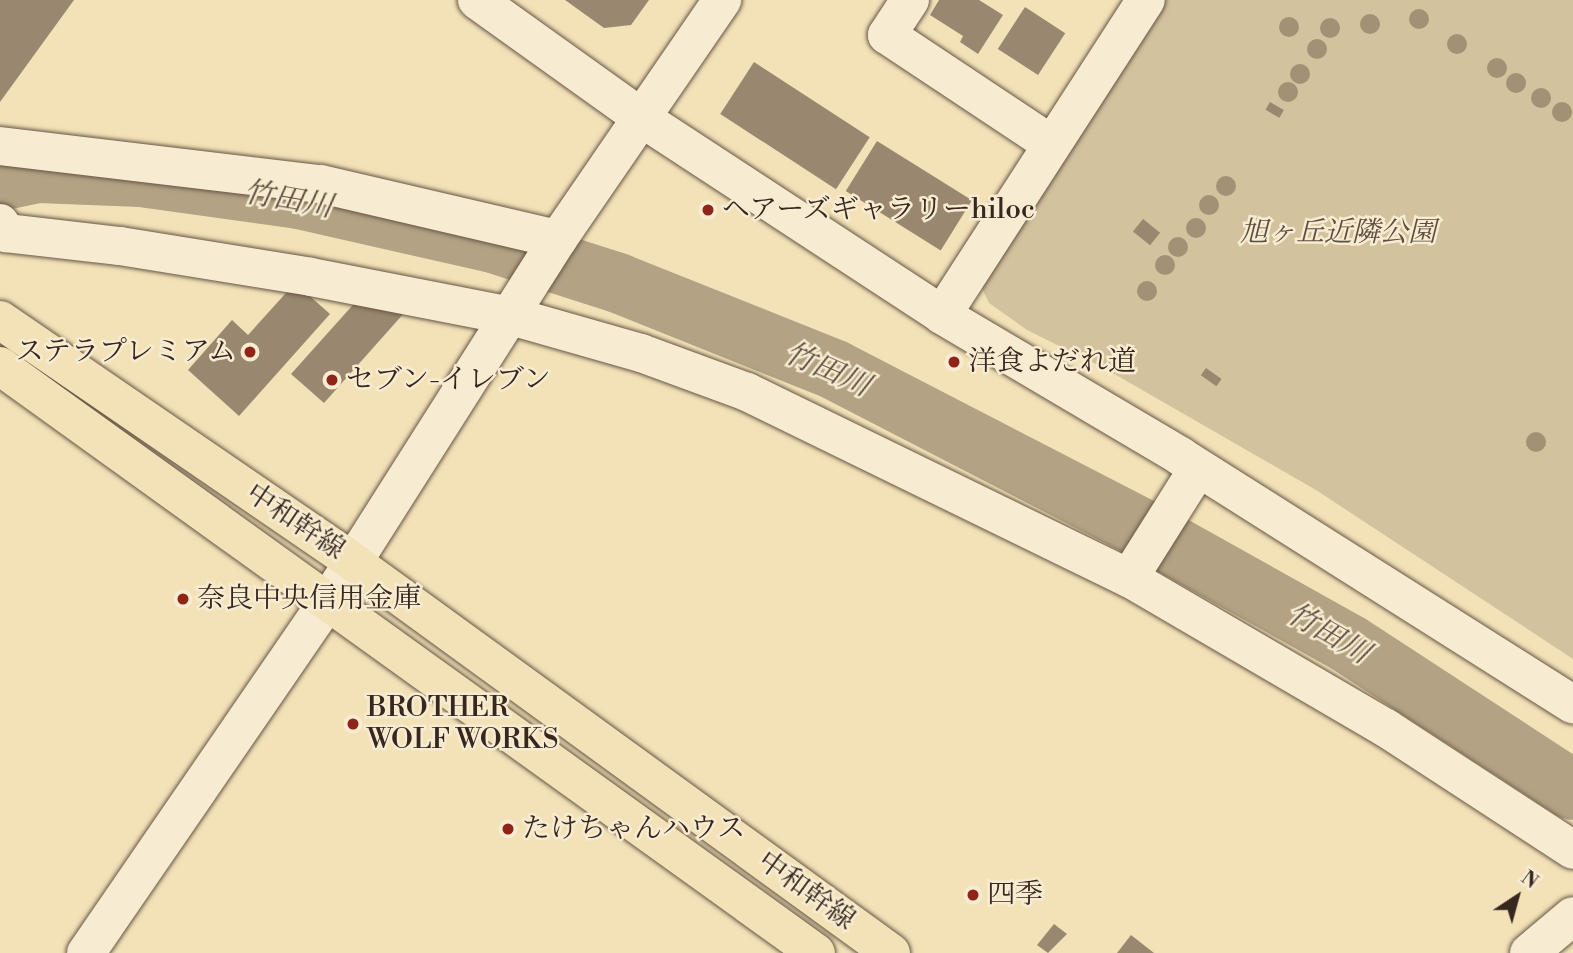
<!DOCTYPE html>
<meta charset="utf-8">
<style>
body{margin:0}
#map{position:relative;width:1573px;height:953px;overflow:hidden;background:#f3e2b8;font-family:"Libre Bodoni","Noto Serif JP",serif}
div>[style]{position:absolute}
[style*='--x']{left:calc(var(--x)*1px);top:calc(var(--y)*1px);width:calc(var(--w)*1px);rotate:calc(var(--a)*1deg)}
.green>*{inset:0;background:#d3c29e}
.river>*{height:60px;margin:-30px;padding:0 30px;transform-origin:30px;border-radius:30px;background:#b3a284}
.building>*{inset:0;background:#99886f;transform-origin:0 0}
.roads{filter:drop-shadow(0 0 2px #675645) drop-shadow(0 0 2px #675645)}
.minor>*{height:38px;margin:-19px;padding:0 19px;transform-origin:19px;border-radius:19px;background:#f7ecd1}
.major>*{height:38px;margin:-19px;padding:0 19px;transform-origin:19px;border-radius:19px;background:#f3e2b8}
.trees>*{width:20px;height:20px;margin:-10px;border-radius:50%;background:#a29175}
.dots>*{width:19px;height:19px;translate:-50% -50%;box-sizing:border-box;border:4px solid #f7ecd1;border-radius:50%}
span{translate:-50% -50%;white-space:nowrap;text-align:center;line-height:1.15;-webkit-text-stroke:5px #f7ecd1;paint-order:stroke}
.poi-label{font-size:28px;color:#38271f}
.left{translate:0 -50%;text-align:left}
.right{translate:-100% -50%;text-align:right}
.park-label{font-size:28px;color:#5f4e3f;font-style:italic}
.street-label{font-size:28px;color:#38271f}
.water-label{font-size:30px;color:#5d4c3d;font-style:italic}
.north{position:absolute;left:1482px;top:862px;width:70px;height:70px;-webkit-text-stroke:5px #f7ecd1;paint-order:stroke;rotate:36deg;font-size:19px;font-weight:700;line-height:28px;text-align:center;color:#38271f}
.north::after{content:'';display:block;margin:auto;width:24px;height:32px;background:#38271f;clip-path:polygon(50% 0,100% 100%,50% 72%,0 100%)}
</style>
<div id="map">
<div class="green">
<i style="clip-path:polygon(1166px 0,1573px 0,1573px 659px,1316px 490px,1104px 368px,1027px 330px,989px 303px,979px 282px)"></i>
</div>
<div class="river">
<i style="--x:0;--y:181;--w:40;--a:-12"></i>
<i style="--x:39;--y:173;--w:102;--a:2.2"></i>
<i style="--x:141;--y:177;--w:160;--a:7.9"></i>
<i style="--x:299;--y:199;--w:199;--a:12.8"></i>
<i style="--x:493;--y:243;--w:131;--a:17.7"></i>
<i style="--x:618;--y:283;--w:234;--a:21.8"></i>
<i style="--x:835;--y:370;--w:349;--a:27.3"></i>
<i style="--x:1145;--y:530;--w:234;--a:29.2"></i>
<i style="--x:1349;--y:644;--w:267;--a:33.1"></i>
</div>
<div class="building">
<i style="clip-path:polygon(0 0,74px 0,0 102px)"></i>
<i style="clip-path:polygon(565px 0,649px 0,631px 25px,604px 28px)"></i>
<i style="clip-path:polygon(939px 0,979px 0,1003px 15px,978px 54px,960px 42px,963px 36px,930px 15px)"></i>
<i style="left:1025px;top:7px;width:48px;height:50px;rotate:33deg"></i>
<i style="left:754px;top:62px;width:138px;height:62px;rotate:33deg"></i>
<i style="left:1270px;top:102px;width:16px;height:9px;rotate:30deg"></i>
<i style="left:877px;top:141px;width:112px;height:59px;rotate:32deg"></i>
<i style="left:1143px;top:219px;width:22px;height:16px;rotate:39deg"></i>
<i style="clip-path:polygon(295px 283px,330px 314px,239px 416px,188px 370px,232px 320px,248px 335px)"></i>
<i style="clip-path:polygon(360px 297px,405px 312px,324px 403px,291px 374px)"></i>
<i style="left:1206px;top:368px;width:19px;height:9px;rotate:35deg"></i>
<i style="clip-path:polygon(1054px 924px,1067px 934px,1048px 953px,1037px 945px)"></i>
<i style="clip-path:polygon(1131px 935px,1154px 953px,1117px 953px)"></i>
</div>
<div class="roads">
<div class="minor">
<i style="--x:477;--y:0;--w:204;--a:35.6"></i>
<i style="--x:643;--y:119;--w:358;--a:33.2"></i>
<i style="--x:942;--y:315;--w:277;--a:30.6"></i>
<i style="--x:1180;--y:456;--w:465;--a:32.3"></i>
<i style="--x:910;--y:0;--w:42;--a:123.3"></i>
<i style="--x:887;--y:35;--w:197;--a:33.6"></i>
<i style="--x:0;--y:146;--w:323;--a:6.8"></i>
<i style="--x:321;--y:184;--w:243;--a:13.1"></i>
<i style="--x:0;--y:223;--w:12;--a:59"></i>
<i style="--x:6;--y:233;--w:115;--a:6.5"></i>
<i style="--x:120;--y:246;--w:193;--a:9.2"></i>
<i style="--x:311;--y:277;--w:204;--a:11"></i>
<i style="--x:511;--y:316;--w:135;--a:15.9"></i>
<i style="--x:641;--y:353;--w:113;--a:20.2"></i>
<i style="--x:747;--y:392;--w:425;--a:26"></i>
<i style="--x:1129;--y:578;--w:298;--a:30.3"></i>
<i style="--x:1386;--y:728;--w:223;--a:33.1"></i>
<i style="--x:942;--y:315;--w:375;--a:-57.1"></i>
<i style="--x:1129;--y:578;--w:128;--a:-57.8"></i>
<i style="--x:86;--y:953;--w:429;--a:-55.5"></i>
<i style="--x:329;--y:600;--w:428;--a:-57.6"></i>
<i style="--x:558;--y:239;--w:290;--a:-55.5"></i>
<i style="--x:1529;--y:953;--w:57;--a:-40.1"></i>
</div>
<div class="major">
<i style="--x:0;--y:320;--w:428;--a:34.4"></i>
<i style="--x:353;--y:562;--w:665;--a:36.01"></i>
<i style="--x:0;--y:366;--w:1005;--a:35.73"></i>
</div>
</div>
<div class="trees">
<i style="left:1419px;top:19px"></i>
<i style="left:1370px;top:24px"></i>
<i style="left:1289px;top:27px"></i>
<i style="left:1330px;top:28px"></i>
<i style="left:1457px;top:44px"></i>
<i style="left:1317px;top:49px"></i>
<i style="left:1497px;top:68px"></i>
<i style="left:1300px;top:74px"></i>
<i style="left:1516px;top:83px"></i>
<i style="left:1288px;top:92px"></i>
<i style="left:1541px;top:98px"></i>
<i style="left:1562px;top:112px"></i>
<i style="left:1226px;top:186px"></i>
<i style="left:1209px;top:205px"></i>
<i style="left:1196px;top:228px"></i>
<i style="left:1178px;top:247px"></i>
<i style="left:1165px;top:265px"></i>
<i style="left:1147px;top:291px"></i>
<i style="left:1536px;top:442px"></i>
</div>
<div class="dots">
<i style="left:708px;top:210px;background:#8f2418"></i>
<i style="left:250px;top:352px;background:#8f2418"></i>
<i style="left:954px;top:362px;background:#8f2418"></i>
<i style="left:332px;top:380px;background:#8f2418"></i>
<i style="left:183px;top:599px;background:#8f2418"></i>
<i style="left:353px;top:724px;background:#8f2418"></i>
<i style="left:508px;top:829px;background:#8f2418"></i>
<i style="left:973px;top:895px;background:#8f2418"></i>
</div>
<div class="poi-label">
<span class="left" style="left:722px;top:210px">ヘアーズギャラリーhiloc</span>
<span class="right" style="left:236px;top:352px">ステラプレミアム</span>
<span class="left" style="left:968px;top:362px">洋食よだれ道</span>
<span class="left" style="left:346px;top:380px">セブン-イレブン</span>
<span class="left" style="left:197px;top:599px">奈良中央信用金庫</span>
<span class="left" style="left:367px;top:724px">BROTHER<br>WOLF WORKS</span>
<span class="left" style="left:522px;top:829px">たけちゃんハウス</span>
<span class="left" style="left:987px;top:895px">四季</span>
</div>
<div class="park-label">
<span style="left:1338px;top:233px">旭ヶ丘近隣公園</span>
</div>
<div class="street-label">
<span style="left:295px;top:522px;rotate:34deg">中和幹線</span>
<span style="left:806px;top:891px;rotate:36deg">中和幹線</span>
</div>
<div class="water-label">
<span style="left:288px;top:200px;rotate:10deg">竹田川</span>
<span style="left:827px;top:370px;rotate:24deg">竹田川</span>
<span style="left:1328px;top:634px;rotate:30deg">竹田川</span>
</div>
<div class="north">N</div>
</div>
